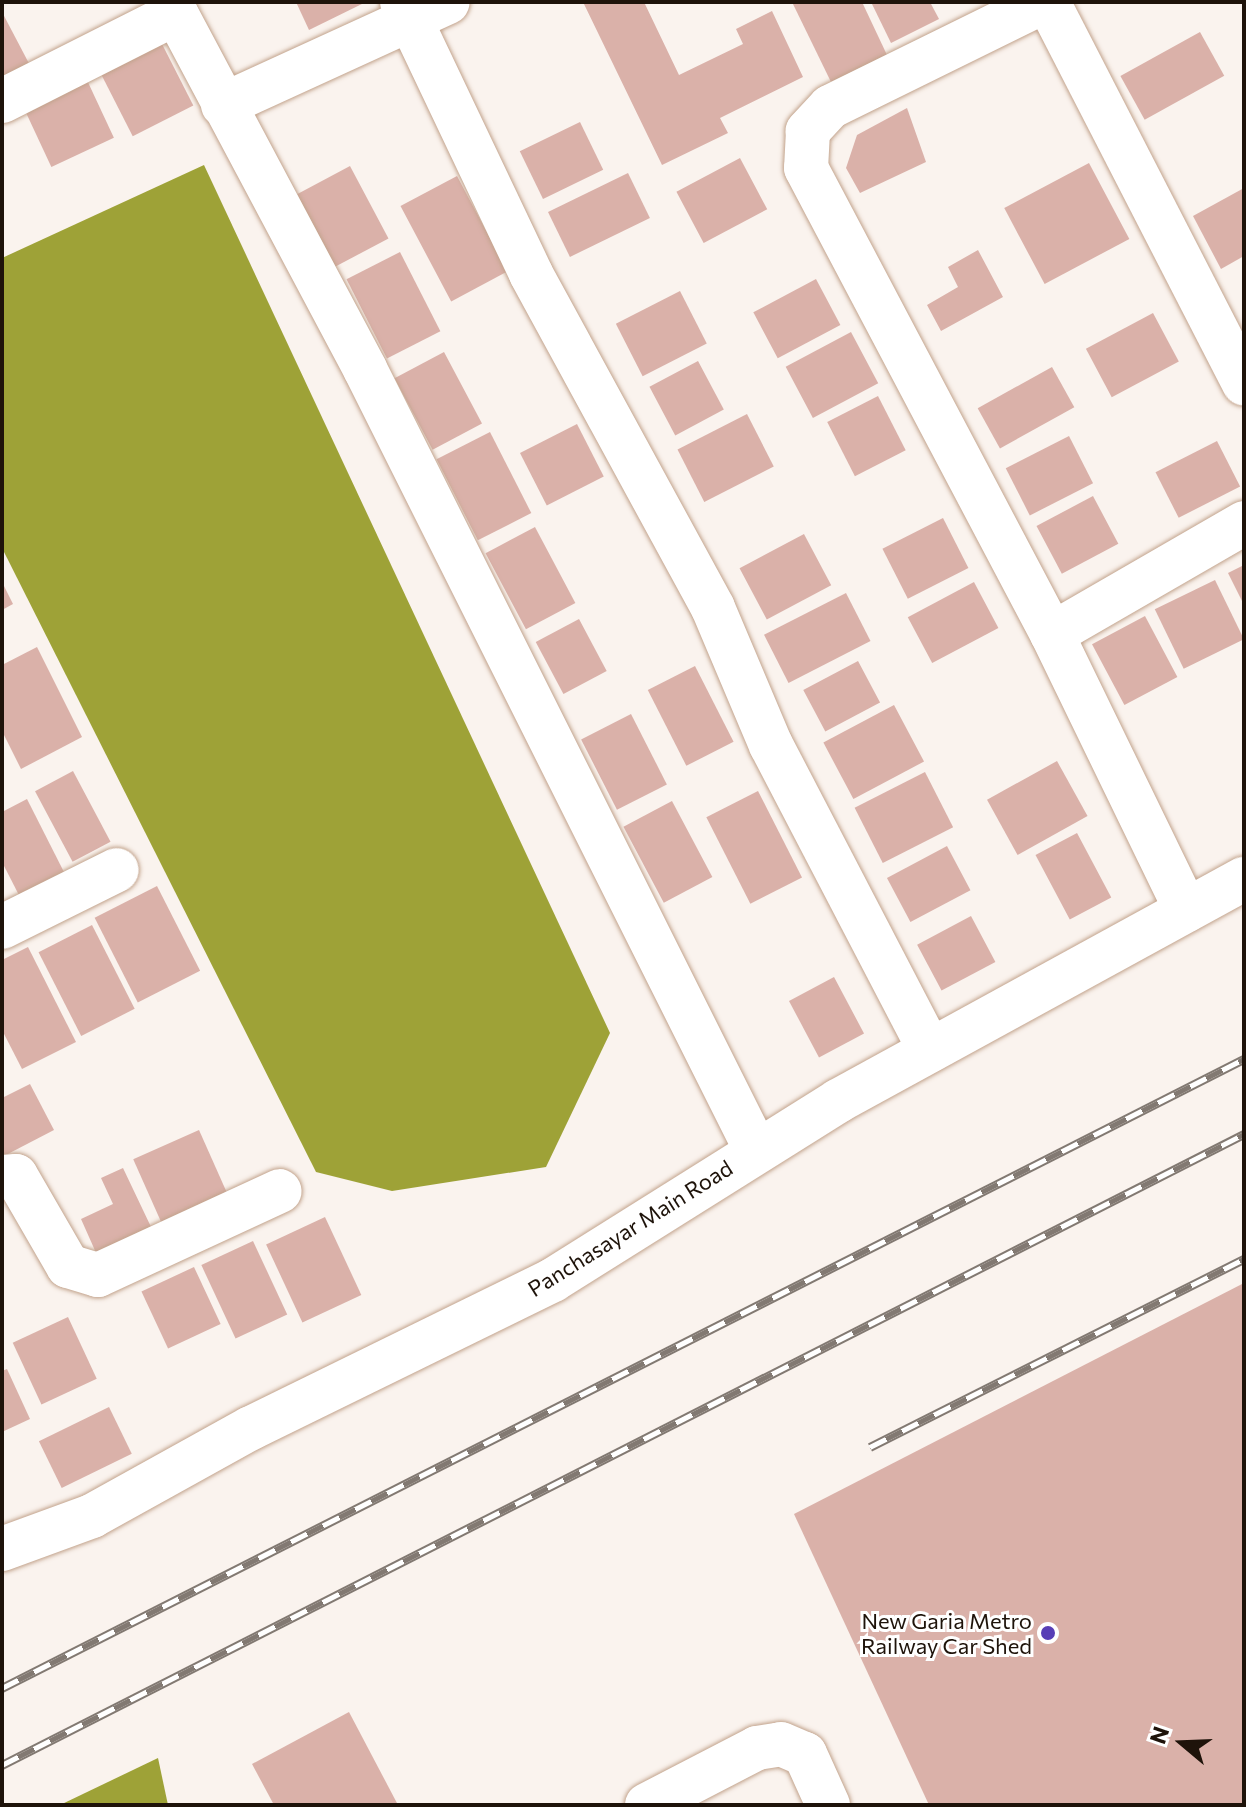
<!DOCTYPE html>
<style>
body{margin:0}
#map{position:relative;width:1246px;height:1807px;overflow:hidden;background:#faf3ee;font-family:Commissioner,sans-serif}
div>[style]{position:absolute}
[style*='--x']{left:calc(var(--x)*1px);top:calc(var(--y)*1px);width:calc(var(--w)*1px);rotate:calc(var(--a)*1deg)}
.water>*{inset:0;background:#9ea237}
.building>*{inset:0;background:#dab1a9;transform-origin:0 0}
.roads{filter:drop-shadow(0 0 2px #c2a38c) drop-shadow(0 0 2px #c2a38c)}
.minor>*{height:44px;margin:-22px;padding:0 22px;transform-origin:22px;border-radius:22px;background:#fff}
.rail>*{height:9px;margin-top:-4.5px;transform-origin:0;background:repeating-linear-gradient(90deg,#fff 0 18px,#827972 0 36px);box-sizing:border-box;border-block:2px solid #827972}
.dots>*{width:22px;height:22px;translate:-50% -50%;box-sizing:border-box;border:4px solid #fff;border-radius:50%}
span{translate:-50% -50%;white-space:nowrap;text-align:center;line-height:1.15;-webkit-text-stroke:6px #fff;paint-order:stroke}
.street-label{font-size:22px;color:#1e130a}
.poi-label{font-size:22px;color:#1e130a}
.right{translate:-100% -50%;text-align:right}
.frame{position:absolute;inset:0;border:4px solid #1e130a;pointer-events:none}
.north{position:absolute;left:1142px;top:1703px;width:80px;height:80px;-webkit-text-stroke:6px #fff;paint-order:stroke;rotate:289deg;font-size:22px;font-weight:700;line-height:32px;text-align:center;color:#1e130a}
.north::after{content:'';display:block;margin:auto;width:28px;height:36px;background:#1e130a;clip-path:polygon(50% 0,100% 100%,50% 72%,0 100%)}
</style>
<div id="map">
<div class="water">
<i style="clip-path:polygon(204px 165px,610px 1033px,546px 1167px,392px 1191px,316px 1172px,2px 548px,2px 258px)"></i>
<i style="clip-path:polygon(158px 1758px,168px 1805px,60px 1805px)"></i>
</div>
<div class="building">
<i style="clip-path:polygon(296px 2px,366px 2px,309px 30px)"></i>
<i style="clip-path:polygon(583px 2px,644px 2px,679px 75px,743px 44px,736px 29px,772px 11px,803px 77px,720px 118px,728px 133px,662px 165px)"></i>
<i style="clip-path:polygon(792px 2px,862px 2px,887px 55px,831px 82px)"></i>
<i style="clip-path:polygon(871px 2px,930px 2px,939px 19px,891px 43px)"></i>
<i style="clip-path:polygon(2px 12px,34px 73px,2px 90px)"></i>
<i style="left:1200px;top:32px;width:50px;height:91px;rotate:61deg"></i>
<i style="left:162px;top:44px;width:69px;height:68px;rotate:63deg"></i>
<i style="left:86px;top:78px;width:66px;height:69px;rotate:65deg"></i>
<i style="clip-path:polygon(907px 108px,926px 162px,860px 193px,846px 168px,857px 135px)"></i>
<i style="left:580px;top:122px;width:53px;height:67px;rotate:64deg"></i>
<i style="left:740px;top:158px;width:58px;height:72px;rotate:62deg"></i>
<i style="left:1089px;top:163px;width:86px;height:96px;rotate:62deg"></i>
<i style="left:350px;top:166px;width:82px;height:60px;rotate:62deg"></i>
<i style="left:628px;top:173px;width:50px;height:89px;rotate:64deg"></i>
<i style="left:457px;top:176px;width:108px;height:64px;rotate:62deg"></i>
<i style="clip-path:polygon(1244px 188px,1244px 256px,1221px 269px,1193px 216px)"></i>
<i style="clip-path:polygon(978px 250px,1003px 297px,941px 331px,927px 305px,958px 287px,948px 267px)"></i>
<i style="left:400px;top:252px;width:89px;height:60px;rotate:63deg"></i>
<i style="left:816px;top:279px;width:52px;height:71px;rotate:62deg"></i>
<i style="left:680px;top:291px;width:59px;height:72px;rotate:63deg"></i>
<i style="left:1153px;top:313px;width:55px;height:76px;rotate:62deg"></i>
<i style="left:851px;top:332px;width:58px;height:74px;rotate:62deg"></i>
<i style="left:444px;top:352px;width:81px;height:56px;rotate:62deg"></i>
<i style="left:698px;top:361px;width:55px;height:55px;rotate:62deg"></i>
<i style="left:1052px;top:367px;width:46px;height:85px;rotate:61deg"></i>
<i style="left:878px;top:396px;width:61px;height:57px;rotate:63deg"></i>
<i style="left:747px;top:414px;width:59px;height:78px;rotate:63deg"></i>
<i style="left:577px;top:424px;width:59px;height:64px;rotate:63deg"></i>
<i style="left:490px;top:432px;width:91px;height:60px;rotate:63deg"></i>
<i style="left:1069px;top:436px;width:53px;height:71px;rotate:63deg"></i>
<i style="left:1217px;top:441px;width:51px;height:69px;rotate:63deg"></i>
<i style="left:1093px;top:496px;width:54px;height:64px;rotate:62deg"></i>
<i style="left:943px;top:518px;width:56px;height:68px;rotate:63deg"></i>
<i style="left:535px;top:527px;width:86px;height:56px;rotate:62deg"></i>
<i style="left:804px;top:534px;width:58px;height:73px;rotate:62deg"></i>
<i style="clip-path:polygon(1244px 565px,1244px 605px,1228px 573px)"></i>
<i style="left:1215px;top:580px;width:66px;height:67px;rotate:64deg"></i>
<i style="clip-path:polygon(2px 582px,13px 604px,2px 610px)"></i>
<i style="left:974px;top:582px;width:52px;height:75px;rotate:62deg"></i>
<i style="left:846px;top:593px;width:54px;height:92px;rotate:63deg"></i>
<i style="left:1145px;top:616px;width:69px;height:60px;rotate:62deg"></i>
<i style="left:579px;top:619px;width:59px;height:49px;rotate:62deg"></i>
<i style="clip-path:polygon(37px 647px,82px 737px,21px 769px,2px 731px,2px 665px)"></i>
<i style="left:858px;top:661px;width:47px;height:62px;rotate:62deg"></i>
<i style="left:695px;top:666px;width:85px;height:53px;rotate:63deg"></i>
<i style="left:894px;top:705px;width:64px;height:80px;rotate:62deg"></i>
<i style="left:631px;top:714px;width:79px;height:56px;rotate:63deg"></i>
<i style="left:1057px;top:761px;width:63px;height:80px;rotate:61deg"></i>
<i style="left:73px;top:771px;width:80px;height:43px;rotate:62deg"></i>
<i style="left:925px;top:772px;width:62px;height:79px;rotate:63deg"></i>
<i style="left:758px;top:791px;width:97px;height:58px;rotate:63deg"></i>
<i style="clip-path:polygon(27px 799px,68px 880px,23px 903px,2px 862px,2px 812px)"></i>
<i style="left:672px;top:801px;width:86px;height:55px;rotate:62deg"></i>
<i style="left:1077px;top:833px;width:73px;height:47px;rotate:62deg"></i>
<i style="left:947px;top:846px;width:50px;height:68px;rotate:62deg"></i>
<i style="left:157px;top:886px;width:95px;height:70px;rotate:63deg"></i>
<i style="left:971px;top:916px;width:52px;height:61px;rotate:62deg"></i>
<i style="left:92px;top:925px;width:94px;height:60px;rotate:63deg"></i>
<i style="clip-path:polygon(28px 947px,76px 1042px,22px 1069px,2px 1030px,2px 960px)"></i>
<i style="left:834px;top:977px;width:64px;height:51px;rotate:62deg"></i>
<i style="clip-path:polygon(30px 1084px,54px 1130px,2px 1157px,2px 1098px)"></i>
<i style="left:199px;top:1130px;width:70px;height:72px;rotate:66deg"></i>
<i style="clip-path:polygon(123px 1168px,152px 1229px,97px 1255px,81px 1219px,113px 1204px,101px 1178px)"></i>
<i style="left:325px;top:1217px;width:86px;height:65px;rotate:65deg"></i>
<i style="left:253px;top:1241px;width:81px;height:57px;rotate:65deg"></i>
<i style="left:194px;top:1267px;width:63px;height:58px;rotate:65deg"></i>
<i style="clip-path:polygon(1244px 1283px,1244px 1805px,929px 1805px,794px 1514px)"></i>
<i style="left:68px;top:1317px;width:68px;height:61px;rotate:65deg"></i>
<i style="clip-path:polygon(7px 1369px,30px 1419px,2px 1432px,2px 1371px)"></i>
<i style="left:109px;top:1407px;width:52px;height:78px;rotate:64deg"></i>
<i style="clip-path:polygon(349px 1712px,398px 1805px,274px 1805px,252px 1764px)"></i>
</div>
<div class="roads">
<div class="minor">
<i style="--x:170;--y:2;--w:416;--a:62"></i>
<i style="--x:365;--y:369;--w:873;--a:63.41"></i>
<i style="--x:402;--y:2;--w:301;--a:64.6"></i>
<i style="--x:531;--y:274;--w:380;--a:61.4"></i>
<i style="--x:713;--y:608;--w:149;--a:67.1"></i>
<i style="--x:771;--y:745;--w:344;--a:62.5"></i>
<i style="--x:1043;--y:2;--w:237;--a:153.8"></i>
<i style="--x:830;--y:107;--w:33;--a:133"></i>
<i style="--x:808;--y:131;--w:37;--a:93"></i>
<i style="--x:806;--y:168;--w:527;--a:62.17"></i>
<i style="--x:1052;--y:634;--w:307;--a:64.1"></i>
<i style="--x:1048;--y:2;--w:429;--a:62.8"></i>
<i style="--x:2;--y:101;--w:195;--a:-26.8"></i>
<i style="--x:223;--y:105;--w:247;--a:-24.6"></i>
<i style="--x:1052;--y:634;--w:222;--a:-30"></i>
<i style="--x:2;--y:927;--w:128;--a:-26.4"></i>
<i style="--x:2;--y:1177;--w:14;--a:-4"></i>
<i style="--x:16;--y:1176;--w:104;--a:60"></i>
<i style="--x:68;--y:1266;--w:31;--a:17"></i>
<i style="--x:98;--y:1275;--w:200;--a:-24.8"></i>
<i style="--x:2;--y:1549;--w:96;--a:-20.1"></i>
<i style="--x:92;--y:1516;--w:182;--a:-29"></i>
<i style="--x:251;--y:1428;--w:336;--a:-26.1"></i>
<i style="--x:553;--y:1280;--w:337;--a:-32.1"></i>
<i style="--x:838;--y:1101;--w:463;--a:-28.7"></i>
<i style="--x:647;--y:1805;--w:124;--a:-27.4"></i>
<i style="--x:757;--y:1748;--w:24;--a:-9"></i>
<i style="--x:781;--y:1744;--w:26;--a:23"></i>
<i style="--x:805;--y:1754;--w:56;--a:65.7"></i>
</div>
</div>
<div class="rail">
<i style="--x:870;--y:1447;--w:419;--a:-26.7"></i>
<i style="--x:2;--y:1688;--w:1392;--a:-26.86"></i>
<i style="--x:2;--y:1765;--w:1393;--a:-26.93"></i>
</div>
<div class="dots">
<i style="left:1048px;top:1633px;background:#583eb6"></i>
</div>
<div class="street-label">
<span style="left:630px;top:1228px;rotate:-32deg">Panchasayar Main Road</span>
</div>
<div class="poi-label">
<span class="right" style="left:1032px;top:1633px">New Garia Metro<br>Railway Car Shed</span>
</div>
<div class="frame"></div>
<div class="north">N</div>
</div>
